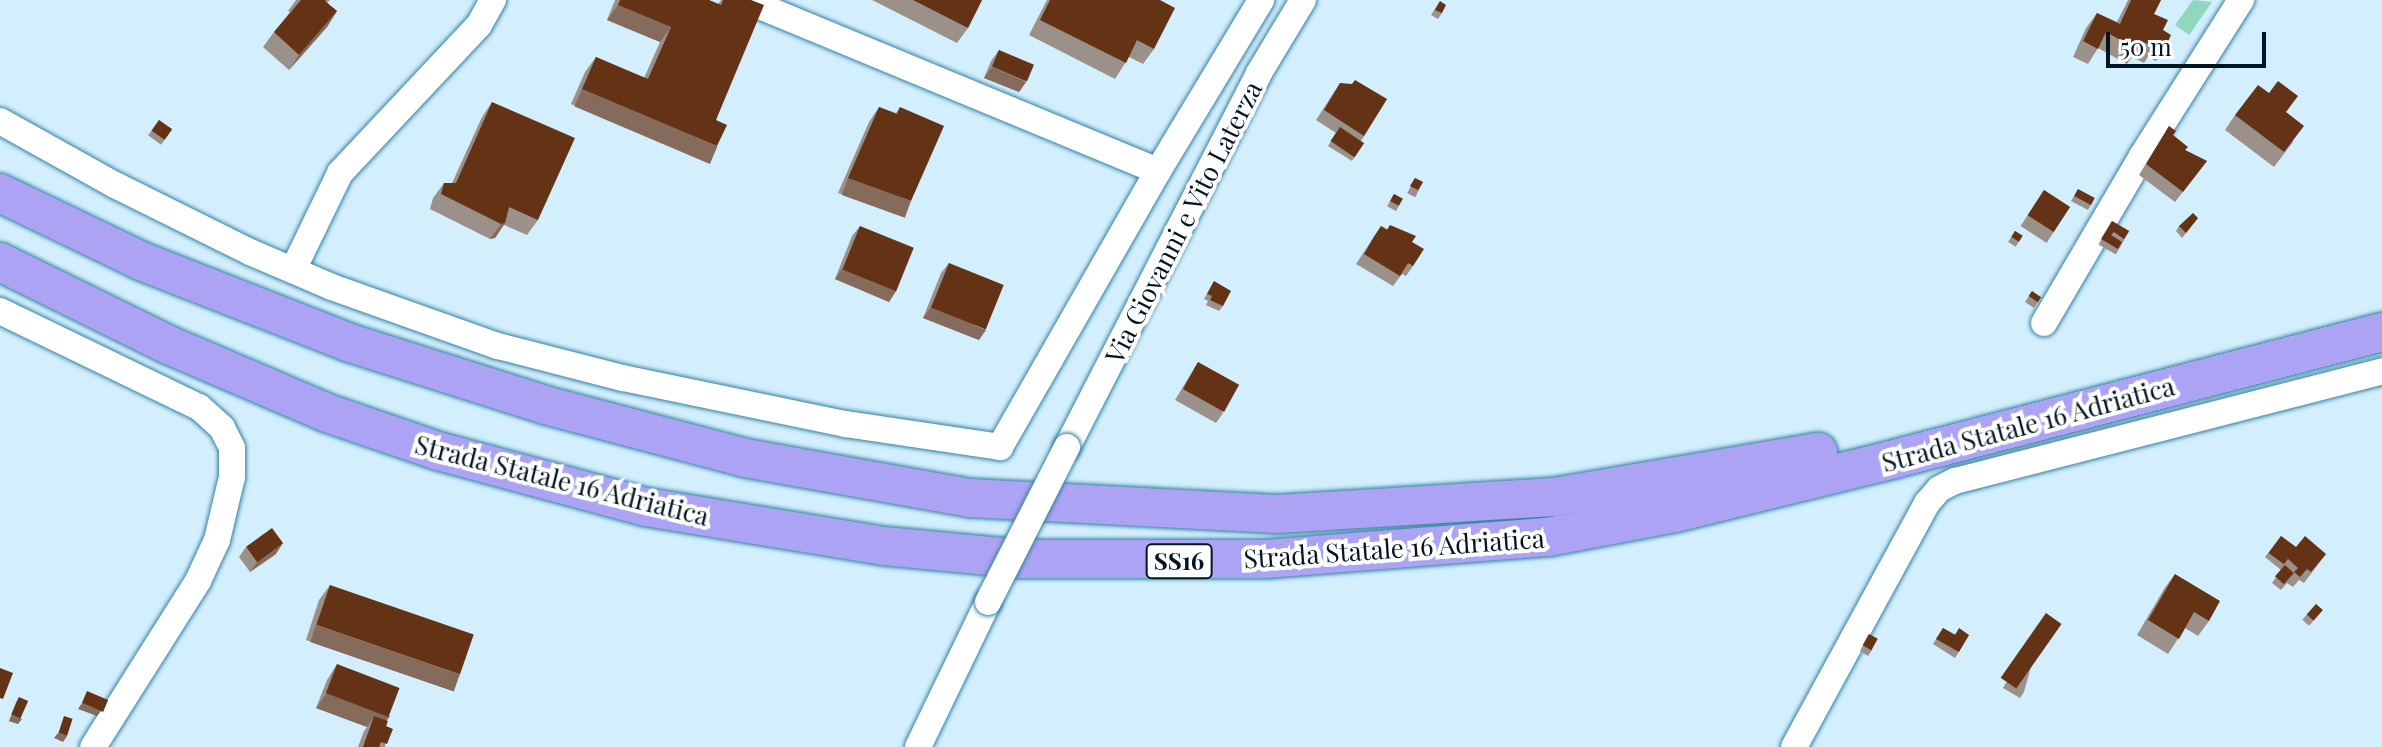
<!DOCTYPE html>
<style>
body{margin:0}
#map{position:relative;width:2382px;height:747px;overflow:hidden;background:#d3effe;font-family:"Playfair Display",serif}
div>[style]{position:absolute}
[style*='--x']{left:calc(var(--x)*1px);top:calc(var(--y)*1px);width:calc(var(--w)*1px);rotate:calc(var(--a)*1deg)}
.water>*{inset:0;background:#90d8bd}
.roads{filter:drop-shadow(0 0 2px #3481a2) drop-shadow(0 0 2px #3481a2)}
.minor>*{height:26px;margin:-13px;padding:0 13px;transform-origin:13px;border-radius:13px;background:#fff}
.highway>*{height:38px;margin:-19px;padding:0 19px;transform-origin:19px;border-radius:19px;background:#ada3f4}
.bridges{filter:drop-shadow(0 0 2px #3481a2) drop-shadow(0 0 2px #3481a2)}
.minor-bridge>*{height:26px;margin:-13px;padding:0 13px;transform-origin:13px;border-radius:13px;background:#fff}
.wall>*{inset:0;background:#9c918a;transform-origin:0 0}
.shaded-wall>*{inset:0;background:#856b5c;transform-origin:0 0}
.building>*{inset:0;background:#643316;transform-origin:0 0}
span{translate:-50% -50%;white-space:nowrap;text-align:center;line-height:1.15;-webkit-text-stroke:8px #fff;paint-order:stroke}
.shield-label span{padding:2px 6px;background:#fff;border:2px solid;border-radius:6px;-webkit-text-stroke-width:0}
.shield-label{font-size:24px;color:#011620;font-weight:700}
.street-label{font-size:26px;color:#011620}
.scale{position:absolute;left:2106px;top:32px;width:160px;height:36px;box-sizing:border-box;border:4px solid #011620;border-top:0;padding-left:10px;font-size:24px;line-height:28px;white-space:nowrap;color:#011620;-webkit-text-stroke:6px #fff;paint-order:stroke}
</style>
<div id="map">
<div class="water">
<i style="clip-path:polygon(2193px 0,2212px 2px,2189px 35px,2175px 25px)"></i>
</div>
<div class="roads">
<div class="minor">
<i style="--x:745;--y:0;--w:447;--a:22.5"></i>
<i style="--x:0;--y:121;--w:132;--a:29.1"></i>
<i style="--x:115;--y:185;--w:151;--a:26.4"></i>
<i style="--x:250;--y:252;--w:89;--a:23.1"></i>
<i style="--x:332;--y:287;--w:176;--a:19.6"></i>
<i style="--x:498;--y:346;--w:129;--a:14.4"></i>
<i style="--x:623;--y:378;--w:228;--a:11.7"></i>
<i style="--x:846;--y:424;--w:156;--a:8.5"></i>
<i style="--x:1000;--y:447;--w:318;--a:-60.2"></i>
<i style="--x:1158;--y:171;--w:200;--a:-58.9"></i>
<i style="--x:293;--y:270;--w:108;--a:-64.1"></i>
<i style="--x:340;--y:173;--w:203;--a:-46.8"></i>
<i style="--x:479;--y:25;--w:29;--a:-61"></i>
<i style="--x:0;--y:311;--w:221;--a:25.8"></i>
<i style="--x:199;--y:407;--w:31;--a:42"></i>
<i style="--x:222;--y:428;--w:22;--a:63"></i>
<i style="--x:232;--y:448;--w:29;--a:90"></i>
<i style="--x:232;--y:477;--w:65;--a:103.4"></i>
<i style="--x:217;--y:540;--w:45;--a:114.9"></i>
<i style="--x:198;--y:581;--w:196;--a:122.3"></i>
<i style="--x:2044;--y:323;--w:194;--a:-59.6"></i>
<i style="--x:2142;--y:156;--w:185;--a:-57.6"></i>
<i style="--x:1067;--y:447;--w:420;--a:-62.8"></i>
<i style="--x:1259;--y:73;--w:85;--a:-58.9"></i>
<i style="--x:918;--y:747;--w:161;--a:-64.2"></i>
<i style="--x:1794;--y:747;--w:278;--a:-61.4"></i>
<i style="--x:1927;--y:503;--w:18;--a:-49"></i>
<i style="--x:1939;--y:489;--w:18;--a:-27"></i>
<i style="--x:1955;--y:481;--w:441;--a:-14.4"></i>
</div>
<div class="highway">
<i style="--x:0;--y:193;--w:157;--a:25.7"></i>
<i style="--x:141;--y:261;--w:225;--a:21.4"></i>
<i style="--x:350;--y:343;--w:205;--a:17.6"></i>
<i style="--x:545;--y:405;--w:207;--a:14.8"></i>
<i style="--x:745;--y:458;--w:229;--a:10.1"></i>
<i style="--x:970;--y:498;--w:307;--a:3"></i>
<i style="--x:1277;--y:514;--w:278;--a:-3.5"></i>
<i style="--x:1554;--y:497;--w:268;--a:-9.7"></i>
<i style="--x:0;--y:262;--w:191;--a:26.2"></i>
<i style="--x:171;--y:346;--w:170;--a:23.2"></i>
<i style="--x:327;--y:413;--w:117;--a:18.9"></i>
<i style="--x:438;--y:451;--w:215;--a:15.1"></i>
<i style="--x:646;--y:507;--w:241;--a:9.3"></i>
<i style="--x:884;--y:546;--w:138;--a:5.4"></i>
<i style="--x:1021;--y:559;--w:245;--a:0"></i>
<i style="--x:1266;--y:559;--w:283;--a:-4.5"></i>
<i style="--x:1548;--y:537;--w:129;--a:-10.7"></i>
<i style="--x:1675;--y:513;--w:210;--a:-13.8"></i>
<i style="--x:1879;--y:463;--w:520;--a:-14.6"></i>
</div>
</div>
<div class="bridges">
<div class="minor-bridge">
<i style="--x:988;--y:602;--w:174;--a:-63"></i>
</div>
</div>
<div class="wall">
<i style="clip-path:polygon(296px 0,330px 0,327px 3px,337px 11px,327px 27px,289px 70px,263px 47px,274px 32px,290px 12px,288px 11px)"></i>
<i style="clip-path:polygon(615px 0,709px 0,718px 4px,721px 0,751px 0,716px 120px,717px 146px,707px 161px,571px 104px,585px 72px,596px 57px,644px 78px,660px 42px,607px 20px)"></i>
<i style="clip-path:polygon(872px 0,982px 0,968px 28px,957px 43px)"></i>
<i style="clip-path:polygon(1047px 0,1160px 0,1154px 49px,1143px 64px,1129px 57px,1115px 79px,1029px 35px)"></i>
<i style="clip-path:polygon(2128px 0,2161px 0,2154px 14px,2163px 30px,2166px 46px,2156px 61px,2148px 57px,2144px 63px,2132px 57px,2127px 64px,2098px 48px,2088px 64px,2073px 57px,2086px 28px,2097px 13px,2117px 22px)"></i>
<i style="clip-path:polygon(1440px 1px,1442px 13px,1438px 19px,1431px 15px)"></i>
<i style="clip-path:polygon(999px 50px,1026px 82px,1019px 92px,984px 78px,991px 61px)"></i>
<i style="clip-path:polygon(1340px 83px,1387px 99px,1361px 141px,1364px 143px,1352px 161px,1328px 146px,1336px 133px,1316px 120px)"></i>
<i style="clip-path:polygon(492px 102px,538px 220px,527px 235px,504px 225px,495px 238px,490px 239px,430px 209px,433px 198px,444px 183px,452px 183px,482px 117px)"></i>
<i style="clip-path:polygon(879px 107px,896px 113px,900px 107px,901px 216px,838px 193px,869px 122px)"></i>
<i style="clip-path:polygon(2286px 113px,2293px 142px,2274px 167px,2225px 130px,2235px 115px)"></i>
<i style="left:159px;top:120px;width:16px;height:19px;rotate:35deg"></i>
<i style="clip-path:polygon(2169px 126px,2173px 135px,2185px 150px,2207px 161px,2175px 202px,2139px 175px)"></i>
<i style="left:1415px;top:178px;width:9px;height:17px;rotate:27deg"></i>
<i style="clip-path:polygon(2078px 189px,2091px 205px,2088px 210px,2071px 201px)"></i>
<i style="left:2044px;top:190px;width:31px;height:43px;rotate:33deg"></i>
<i style="left:1394px;top:194px;width:10px;height:14px;rotate:29deg"></i>
<i style="clip-path:polygon(2198px 218px,2182px 238px,2176px 231px,2179px 226px)"></i>
<i style="left:2112px;top:221px;width:20px;height:27px;rotate:30deg"></i>
<i style="clip-path:polygon(860px 226px,896px 291px,889px 302px,835px 279px,852px 236px)"></i>
<i style="clip-path:polygon(1381px 226px,1412px 242px,1413px 266px,1406px 276px,1402px 274px,1393px 286px,1356px 264px)"></i>
<i style="left:2015px;top:231px;width:9px;height:13px;rotate:32deg"></i>
<i style="clip-path:polygon(949px 263px,979px 340px,923px 318px,941px 273px)"></i>
<i style="clip-path:polygon(1214px 281px,1223px 306px,1219px 311px,1206px 305px,1208px 301px,1204px 299px)"></i>
<i style="clip-path:polygon(2029px 296px,2041px 297px,2034px 308px,2025px 302px)"></i>
<i style="clip-path:polygon(1198px 362px,1223px 413px,1216px 423px,1175px 400px)"></i>
<i style="clip-path:polygon(2281px 536px,2296px 547px,2326px 554px,2304px 583px,2299px 580px,2293px 587px,2287px 583px,2281px 590px,2272px 583px,2281px 570px,2265px 557px)"></i>
<i style="clip-path:polygon(246px 547px,276px 554px,250px 572px,239px 557px)"></i>
<i style="clip-path:polygon(2175px 574px,2209px 621px,2198px 636px,2185px 628px,2168px 654px,2137px 635px,2164px 589px)"></i>
<i style="clip-path:polygon(330px 585px,460px 675px,450px 690px,306px 640px,319px 600px)"></i>
<i style="left:2316px;top:604px;width:9px;height:21px;rotate:41deg"></i>
<i style="clip-path:polygon(2046px 613px,2024px 692px,2020px 698px,2003px 688px)"></i>
<i style="clip-path:polygon(1943px 628px,1954px 634px,1969px 635px,1955px 658px,1933px 644px)"></i>
<i style="clip-path:polygon(1869px 634px,1872px 650px,1868px 656px,1860px 651px)"></i>
<i style="clip-path:polygon(337px 664px,387px 721px,385px 747px,358px 747px,364px 731px,367px 727px,316px 708px,327px 680px)"></i>
<i style="clip-path:polygon(19px 697px,18px 724px,9px 721px,16px 702px)"></i>
</div>
<div class="shaded-wall">
<i style="clip-path:polygon(618px 5px,671px 27px,660px 42px,607px 20px)"></i>
<i style="clip-path:polygon(337px 11px,327px 27px,289px 70px,299px 55px)"></i>
<i style="clip-path:polygon(992px 67px,1026px 82px,1019px 92px,984px 78px)"></i>
<i style="left:582px;top:89px;width:147px;height:19px;rotate:23deg"></i>
<i style="left:848px;top:178px;width:67px;height:18px;rotate:20deg"></i>
<i style="clip-path:polygon(505px 223px,495px 238px,490px 239px,501px 224px)"></i>
<i style="clip-path:polygon(842px 269px,896px 291px,889px 302px,835px 279px)"></i>
<i style="clip-path:polygon(931px 307px,986px 330px,979px 340px,923px 318px)"></i>
<i style="clip-path:polygon(283px 543px,276px 554px,250px 572px,257px 562px)"></i>
<i style="left:316px;top:625px;width:152px;height:18px;rotate:19deg"></i>
<i style="clip-path:polygon(327px 693px,390px 716px,379px 731px,374px 716px,367px 727px,316px 708px)"></i>
<i style="clip-path:polygon(82px 703px,101px 711px,97px 716px,78px 709px)"></i>
<i style="clip-path:polygon(12px 715px,22px 719px,18px 724px,9px 721px)"></i>
<i style="clip-path:polygon(58px 733px,67px 736px,63px 742px,54px 738px)"></i>
</div>
<div class="building">
<i style="clip-path:polygon(301px 0,326px 0,325px 1px,337px 11px,299px 55px,274px 32px)"></i>
<i style="clip-path:polygon(620px 0,709px 0,721px 5px,723px 0,751px 0,764px 5px,716px 120px,727px 125px,717px 146px,582px 89px,596px 57px,648px 79px,671px 27px,618px 5px)"></i>
<i style="clip-path:polygon(913px 0,982px 0,968px 28px)"></i>
<i style="clip-path:polygon(1050px 0,1160px 0,1175px 8px,1154px 49px,1137px 40px,1126px 63px,1040px 20px)"></i>
<i style="clip-path:polygon(2131px 0,2161px 0,2154px 14px,2168px 20px,2163px 30px,2171px 35px,2166px 46px,2158px 42px,2155px 47px,2141px 41px,2137px 49px,2106px 32px,2098px 49px,2083px 41px,2097px 13px,2120px 24px)"></i>
<i style="clip-path:polygon(1440px 1px,1446px 5px,1442px 13px,1435px 10px)"></i>
<i style="left:999px;top:50px;width:38px;height:18px;rotate:23deg"></i>
<i style="clip-path:polygon(1355px 80px,1387px 99px,1364px 136px,1324px 110px,1340px 83px,1352px 84px)"></i>
<i style="clip-path:polygon(2278px 81px,2298px 96px,2286px 112px,2304px 126px,2284px 152px,2235px 115px,2258px 85px,2269px 93px)"></i>
<i style="clip-path:polygon(492px 102px,575px 138px,538px 220px,509px 207px,505px 223px,501px 224px,441px 194px,444px 183px,456px 183px)"></i>
<i style="clip-path:polygon(879px 107px,897px 114px,900px 107px,944px 126px,911px 201px,848px 178px)"></i>
<i style="left:159px;top:120px;width:16px;height:13px;rotate:35deg"></i>
<i style="clip-path:polygon(2169px 126px,2176px 131px,2173px 135px,2188px 147px,2185px 150px,2207px 161px,2183px 192px,2146px 164px)"></i>
<i style="left:1340px;top:127px;width:29px;height:17px;rotate:34deg"></i>
<i style="clip-path:polygon(1415px 178px,1423px 182px,1418px 190px,1410px 186px)"></i>
<i style="left:2078px;top:189px;width:19px;height:8px;rotate:28deg"></i>
<i style="left:2044px;top:190px;width:31px;height:30px;rotate:33deg"></i>
<i style="left:1394px;top:194px;width:10px;height:8px;rotate:29deg"></i>
<i style="clip-path:polygon(2193px 213px,2198px 218px,2186px 233px,2179px 226px)"></i>
<i style="clip-path:polygon(2112px 221px,2129px 231px,2124px 239px,2114px 232px,2111px 235px,2122px 242px,2118px 249px,2101px 239px)"></i>
<i style="clip-path:polygon(1390px 225px,1416px 236px,1412px 242px,1424px 249px,1413px 266px,1408px 263px,1400px 276px,1364px 254px,1375px 235px,1381px 239px)"></i>
<i style="left:860px;top:226px;width:58px;height:47px;rotate:22deg"></i>
<i style="clip-path:polygon(1381px 226px,1387px 230px,1381px 239px,1375px 235px,1372px 240px)"></i>
<i style="left:2015px;top:231px;width:9px;height:7px;rotate:32deg"></i>
<i style="left:949px;top:263px;width:59px;height:48px;rotate:22deg"></i>
<i style="clip-path:polygon(1214px 281px,1231px 291px,1223px 306px,1210px 300px,1212px 296px,1207px 294px)"></i>
<i style="left:2032px;top:291px;width:11px;height:6px;rotate:34deg"></i>
<i style="left:1198px;top:362px;width:47px;height:31px;rotate:29deg"></i>
<i style="left:272px;top:528px;width:19px;height:32px;rotate:54deg"></i>
<i style="left:2281px;top:536px;width:19px;height:21px;rotate:36deg"></i>
<i style="clip-path:polygon(2305px 536px,2326px 554px,2311px 572px,2307px 569px,2300px 577px,2294px 572px,2298px 568px,2287px 558px)"></i>
<i style="left:2285px;top:565px;width:12px;height:15px;rotate:42deg"></i>
<i style="clip-path:polygon(2175px 574px,2220px 601px,2209px 621px,2194px 612px,2179px 639px,2148px 620px)"></i>
<i style="left:330px;top:585px;width:152px;height:42px;rotate:19deg"></i>
<i style="left:2316px;top:604px;width:9px;height:14px;rotate:41deg"></i>
<i style="left:2046px;top:613px;width:19px;height:79px;rotate:35deg"></i>
<i style="clip-path:polygon(1943px 628px,1955px 635px,1959px 628px,1969px 635px,1959px 652px,1936px 639px)"></i>
<i style="left:1869px;top:634px;width:10px;height:13px;rotate:29deg"></i>
<i style="left:337px;top:664px;width:67px;height:31px;rotate:21deg"></i>
<i style="clip-path:polygon(0 668px,13px 673px,3px 699px,0 698px)"></i>
<i style="left:87px;top:691px;width:23px;height:13px;rotate:23deg"></i>
<i style="left:19px;top:697px;width:10px;height:19px;rotate:24deg"></i>
<i style="left:64px;top:716px;width:9px;height:18px;rotate:18deg"></i>
<i style="clip-path:polygon(374px 716px,388px 721px,386px 726px,393px 729px,387px 744px,381px 742px,379px 747px,363px 747px)"></i>
</div>
<div class="shield-label">
<span style="left:1179px;top:561px">SS16</span>
</div>
<div class="street-label">
<span style="left:1183px;top:222px;rotate:-63deg">Via Giovanni e Vito Laterza</span>
<span style="left:2028px;top:424px;rotate:-15deg">Strada Statale 16 Adriatica</span>
<span style="left:562px;top:480px;rotate:14deg">Strada Statale 16 Adriatica</span>
<span style="left:1394px;top:548px;rotate:-4deg">Strada Statale 16 Adriatica</span>
</div>
<div class="scale">50 m</div>
</div>
